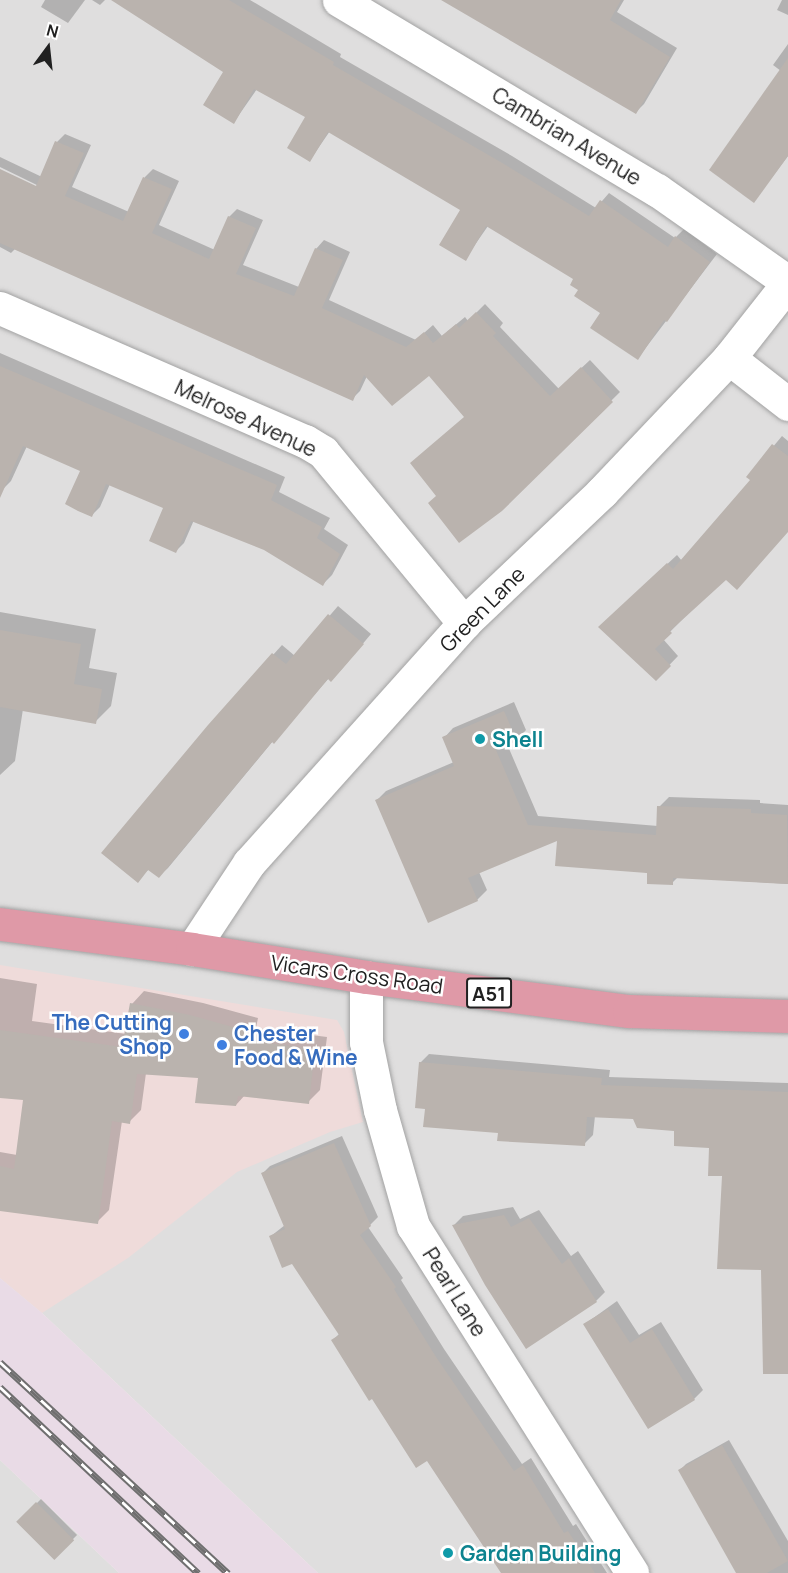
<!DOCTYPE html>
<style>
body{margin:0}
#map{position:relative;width:788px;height:1573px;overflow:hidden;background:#f0eee9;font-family:Manrope,sans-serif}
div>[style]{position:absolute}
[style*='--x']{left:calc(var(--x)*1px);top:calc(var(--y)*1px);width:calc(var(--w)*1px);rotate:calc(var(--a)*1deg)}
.residential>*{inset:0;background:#dfdede}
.commercial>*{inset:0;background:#efdbda}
.industrial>*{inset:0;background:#e9dbe6}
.shadow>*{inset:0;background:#0003;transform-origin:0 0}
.building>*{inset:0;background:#bab3ae;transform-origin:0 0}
.roads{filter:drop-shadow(0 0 2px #a2a2a2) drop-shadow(0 0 2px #a2a2a2)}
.minor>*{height:33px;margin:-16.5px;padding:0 16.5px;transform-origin:16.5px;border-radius:16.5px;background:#fff}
.highway>*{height:33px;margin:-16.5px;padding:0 16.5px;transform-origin:16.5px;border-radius:16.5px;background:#df99a7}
.rail>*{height:7px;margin-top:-3.5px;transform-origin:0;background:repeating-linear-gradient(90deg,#fff 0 14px,#6f6f6f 0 28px);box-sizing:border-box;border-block:2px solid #6f6f6f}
.dots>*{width:16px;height:16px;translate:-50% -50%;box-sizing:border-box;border:3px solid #fff;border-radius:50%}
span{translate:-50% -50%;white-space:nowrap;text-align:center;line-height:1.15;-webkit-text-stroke:5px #fff;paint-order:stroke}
.shield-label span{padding:2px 4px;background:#fff;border:2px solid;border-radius:4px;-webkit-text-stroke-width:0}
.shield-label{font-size:20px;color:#212121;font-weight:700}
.street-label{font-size:21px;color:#212121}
.culture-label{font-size:21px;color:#0d838f;font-weight:700}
.left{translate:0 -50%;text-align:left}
.shop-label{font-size:21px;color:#366cbe;font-weight:700}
.right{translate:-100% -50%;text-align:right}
.north{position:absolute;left:18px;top:18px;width:60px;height:60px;-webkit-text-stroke:4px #fff;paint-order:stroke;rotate:15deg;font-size:16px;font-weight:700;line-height:24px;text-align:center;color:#212121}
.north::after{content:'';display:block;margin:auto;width:21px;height:27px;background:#212121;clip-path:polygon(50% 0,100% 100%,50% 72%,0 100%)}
</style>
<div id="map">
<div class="residential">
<i style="clip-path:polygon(0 0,788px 0,788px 1573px,318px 1573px,42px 1313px,0 1278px)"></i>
<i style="clip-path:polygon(0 1460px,119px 1573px,0 1573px)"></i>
</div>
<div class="commercial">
<i style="clip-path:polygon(0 965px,337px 1020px,344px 1032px,363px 1122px,330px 1132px,237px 1172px,128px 1258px,42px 1313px,0 1278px)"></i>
</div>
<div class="industrial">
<i style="clip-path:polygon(0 1278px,42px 1313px,318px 1573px,119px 1573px,0 1460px)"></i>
</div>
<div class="shadow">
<i style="clip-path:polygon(45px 0,85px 0,68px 23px,41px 7px)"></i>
<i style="clip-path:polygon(92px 0,105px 0,100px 5px)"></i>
<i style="clip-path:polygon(113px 0,250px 0,341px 54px,340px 57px,512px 156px,596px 208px,609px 193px,675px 238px,684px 229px,717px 254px,638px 358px,602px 312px,580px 290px,575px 279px,488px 226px,465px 259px,462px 209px,330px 131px,310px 160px,307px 117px,257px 89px,234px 122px,225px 72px)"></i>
<i style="clip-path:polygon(447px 0,624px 0,617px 12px,677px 48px,644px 104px,636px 112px)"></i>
<i style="clip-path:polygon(782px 0,788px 0,788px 15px,777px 10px)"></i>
<i style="clip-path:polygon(788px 44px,788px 156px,754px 201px,781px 71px,773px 65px)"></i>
<i style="clip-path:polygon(65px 134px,91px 145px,72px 187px,129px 212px,145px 177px,153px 169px,179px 181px,159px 225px,215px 250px,229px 217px,237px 209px,263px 220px,243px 265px,299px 287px,316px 249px,324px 240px,350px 252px,329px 300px,416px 340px,433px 325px,442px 336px,465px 317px,468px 321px,485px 304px,503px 323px,500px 327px,559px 389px,590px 360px,620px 392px,501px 510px,438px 496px,465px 416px,429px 373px,367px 376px,360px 391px,352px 399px,15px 249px,11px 253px,0 247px,0 170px,42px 190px,43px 188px,0 167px,0 157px,42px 177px,57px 142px)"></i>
<i style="clip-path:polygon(0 353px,285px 477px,279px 492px,330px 518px,324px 529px,348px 545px,332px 575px,323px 584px,265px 549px,194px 520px,184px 543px,176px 551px,165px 507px,110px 484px,100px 507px,92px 515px,82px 470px,27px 446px,11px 481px,2px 490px,0 489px)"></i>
<i style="clip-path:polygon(782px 436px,788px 441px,788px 512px,663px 639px,678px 656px,656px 679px,608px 619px,677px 555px,682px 561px,752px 480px,748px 477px)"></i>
<i style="clip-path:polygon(338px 606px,371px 634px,340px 671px,329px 678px,273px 741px,168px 868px,159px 876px,149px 869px,146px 872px,209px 726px,282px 645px,295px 656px)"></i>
<i style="clip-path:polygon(0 612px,96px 629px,89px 668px,117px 673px,111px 706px,95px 722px,23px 709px,15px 761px,0 775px)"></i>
<i style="clip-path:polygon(514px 702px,526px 730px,517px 740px,507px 744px,538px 816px,658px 826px,659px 807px,669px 797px,760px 800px,760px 803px,788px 805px,788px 884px,678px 877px,672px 883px,559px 838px,479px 872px,487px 890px,477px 900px,377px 800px,386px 791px,454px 762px,444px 738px,453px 728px)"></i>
<i style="clip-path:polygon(0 978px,37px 984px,32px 1021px,126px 1034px,132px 1004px,144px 991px,203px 1003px,258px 1018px,256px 1028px,327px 1037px,320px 1090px,308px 1102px,245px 1095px,236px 1105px,200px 1077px,146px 1073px,141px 1110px,129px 1122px,122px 1121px,109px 1210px,97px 1222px,0 1205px,0 1152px,17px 1155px,27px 1080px,0 1076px)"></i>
<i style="clip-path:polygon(429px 1054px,610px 1070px,609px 1077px,788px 1083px,788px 1359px,762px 1269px,711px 1147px,676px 1129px,634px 1118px,595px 1116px,593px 1135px,584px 1144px,499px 1140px,499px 1132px,426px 1108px,420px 1063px)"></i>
<i style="clip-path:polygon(342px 1136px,378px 1217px,368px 1227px,403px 1278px,401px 1280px,444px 1349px,522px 1464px,531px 1458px,573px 1526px,576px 1524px,607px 1573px,528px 1573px,428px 1459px,333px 1340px,340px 1333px,293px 1262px,271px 1236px,285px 1225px,262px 1174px,270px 1166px)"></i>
<i style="clip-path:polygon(513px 1207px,520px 1219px,539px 1210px,571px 1256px,578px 1251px,605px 1292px,596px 1301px,454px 1225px,463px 1216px)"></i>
<i style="clip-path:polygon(617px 1301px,639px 1335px,661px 1322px,703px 1390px,694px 1399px,585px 1324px)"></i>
<i style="clip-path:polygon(729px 1440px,788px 1541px,788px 1573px,738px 1573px,680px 1470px,686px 1464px)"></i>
<i style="left:41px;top:1499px;width:51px;height:33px;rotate:45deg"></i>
</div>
<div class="building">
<i style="clip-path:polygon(111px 0,229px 0,334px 62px,333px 65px,504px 164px,589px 216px,600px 200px,668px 247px,675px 236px,710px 262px,667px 322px,664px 320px,638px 360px,590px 328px,600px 313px,574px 296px,578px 290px,570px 285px,573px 279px,486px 226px,466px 261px,439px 245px,460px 210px,433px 194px,328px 132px,310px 162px,287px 148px,305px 117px,254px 89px,234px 124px,203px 105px,223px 72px)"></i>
<i style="clip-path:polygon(441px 0,621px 0,610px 20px,670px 57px,636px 114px)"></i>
<i style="clip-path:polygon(788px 58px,788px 156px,754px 203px,709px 170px)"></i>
<i style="clip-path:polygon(55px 141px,84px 153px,65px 196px,123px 221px,143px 177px,172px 189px,152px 233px,209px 259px,228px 216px,256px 228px,236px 274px,294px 296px,315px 248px,343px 260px,322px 308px,406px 347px,424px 332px,433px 343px,456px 324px,459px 328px,476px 312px,496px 333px,493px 336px,550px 396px,581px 367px,613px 402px,502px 511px,459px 543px,428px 503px,436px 496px,410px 463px,464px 417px,429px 376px,392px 406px,364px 375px,353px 401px,0 243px,0 169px,36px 186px)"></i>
<i style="clip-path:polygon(0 366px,277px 485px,271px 500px,322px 527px,317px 538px,340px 554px,323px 586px,264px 550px,191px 521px,176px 553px,149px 541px,163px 508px,106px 484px,92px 517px,78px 511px,65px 504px,80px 471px,23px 446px,0 498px)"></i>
<i style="clip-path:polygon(772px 444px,788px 456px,788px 532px,737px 590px,726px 580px,670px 631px,672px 633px,655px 649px,671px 666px,656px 681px,598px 627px,667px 563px,673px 569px,750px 480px,746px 477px)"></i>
<i style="clip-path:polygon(328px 614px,364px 644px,331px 682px,328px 679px,274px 744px,272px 742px,159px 878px,148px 870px,138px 883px,101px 853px,208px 725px,272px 653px,286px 664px)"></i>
<i style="clip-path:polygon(0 630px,81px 644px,74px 684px,102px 689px,96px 724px,0 707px)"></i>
<i style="clip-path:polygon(504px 711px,517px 741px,496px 750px,528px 825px,656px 835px,657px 806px,751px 809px,751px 813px,787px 815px,788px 884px,673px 878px,673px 885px,647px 884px,647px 873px,555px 866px,557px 841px,468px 878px,478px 901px,428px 923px,375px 800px,454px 766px,442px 737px)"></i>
<i style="clip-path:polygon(130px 1003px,190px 1015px,247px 1031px,245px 1040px,315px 1049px,309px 1104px,238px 1096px,236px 1106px,195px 1103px,198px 1078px,137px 1074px,130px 1124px,112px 1121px,98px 1224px,0 1211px,0 1166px,14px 1169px,23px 1100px,0 1098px,0 1030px,122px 1047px)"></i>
<i style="clip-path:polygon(419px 1062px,602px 1078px,601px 1085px,788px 1092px,788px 1374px,763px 1374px,761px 1270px,717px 1269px,722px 1176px,708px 1176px,709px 1148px,674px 1146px,674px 1131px,637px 1128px,633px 1119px,587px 1117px,585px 1146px,497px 1141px,498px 1133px,423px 1127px,425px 1109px,415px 1108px)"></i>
<i style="clip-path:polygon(334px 1143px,371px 1226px,360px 1235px,396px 1287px,394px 1289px,436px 1357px,514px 1471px,523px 1465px,564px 1533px,568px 1531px,595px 1573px,501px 1573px,427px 1461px,416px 1468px,372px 1399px,369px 1401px,331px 1340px,339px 1335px,292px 1264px,282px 1268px,269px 1236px,285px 1229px,261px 1173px)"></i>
<i style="clip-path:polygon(504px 1215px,511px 1227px,529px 1218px,562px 1264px,569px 1258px,597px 1302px,526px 1349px,485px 1285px,452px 1225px)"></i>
<i style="clip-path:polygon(608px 1309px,630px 1343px,652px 1329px,695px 1400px,648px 1429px,583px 1324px)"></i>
<i style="clip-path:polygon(722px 1445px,788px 1561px,767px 1573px,736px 1573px,678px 1470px)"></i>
<i style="left:36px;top:1502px;width:54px;height:28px;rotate:45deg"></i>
</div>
<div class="roads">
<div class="minor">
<i style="--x:339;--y:0;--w:370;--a:30.9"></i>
<i style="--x:657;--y:190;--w:160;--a:35.1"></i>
<i style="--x:0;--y:308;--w:333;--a:23.6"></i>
<i style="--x:305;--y:441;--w:21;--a:31"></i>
<i style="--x:323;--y:452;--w:222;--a:50.5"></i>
<i style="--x:729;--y:358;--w:75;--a:37.9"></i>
<i style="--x:192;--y:949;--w:103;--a:-56.5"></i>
<i style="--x:249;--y:863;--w:322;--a:-48.1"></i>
<i style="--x:464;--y:623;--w:190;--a:-43.5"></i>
<i style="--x:602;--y:492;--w:185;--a:-46.5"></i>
<i style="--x:729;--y:358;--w:95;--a:-51.8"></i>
<i style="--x:366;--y:977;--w:65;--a:90"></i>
<i style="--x:366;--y:1042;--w:69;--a:78.4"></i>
<i style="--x:380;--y:1110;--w:121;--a:74.1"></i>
<i style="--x:413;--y:1226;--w:410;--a:57.7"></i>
</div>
<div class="highway">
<i style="--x:0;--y:924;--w:194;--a:7.4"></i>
<i style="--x:192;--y:949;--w:176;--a:9.1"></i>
<i style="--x:366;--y:977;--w:265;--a:7.4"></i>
<i style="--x:629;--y:1011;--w:159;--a:1.8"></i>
</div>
</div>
<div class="rail">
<i style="--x:0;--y:1362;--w:311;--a:42.8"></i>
<i style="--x:0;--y:1387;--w:272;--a:43.2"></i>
</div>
<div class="dots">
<i style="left:480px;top:739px;background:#0f9aa8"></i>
<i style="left:184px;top:1034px;background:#3f7fe0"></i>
<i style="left:222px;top:1045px;background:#3f7fe0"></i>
<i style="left:448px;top:1553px;background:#0f9aa8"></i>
</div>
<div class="shield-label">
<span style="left:489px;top:993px">A51</span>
</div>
<div class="street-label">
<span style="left:567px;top:136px;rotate:31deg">Cambrian Avenue</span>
<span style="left:246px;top:418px;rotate:25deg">Melrose Avenue</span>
<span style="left:482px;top:609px;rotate:-45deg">Green Lane</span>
<span style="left:357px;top:974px;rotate:8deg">Vicars Cross Road</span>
<span style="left:455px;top:1292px;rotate:58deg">Pearl Lane</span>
</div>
<div class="culture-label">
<span class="left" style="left:492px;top:739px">Shell</span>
<span class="left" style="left:460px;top:1553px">Garden Building</span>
</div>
<div class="shop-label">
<span class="right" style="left:172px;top:1034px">The Cutting<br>Shop</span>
<span class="left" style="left:234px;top:1045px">Chester<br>Food &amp; Wine</span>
</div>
<div class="north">N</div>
</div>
